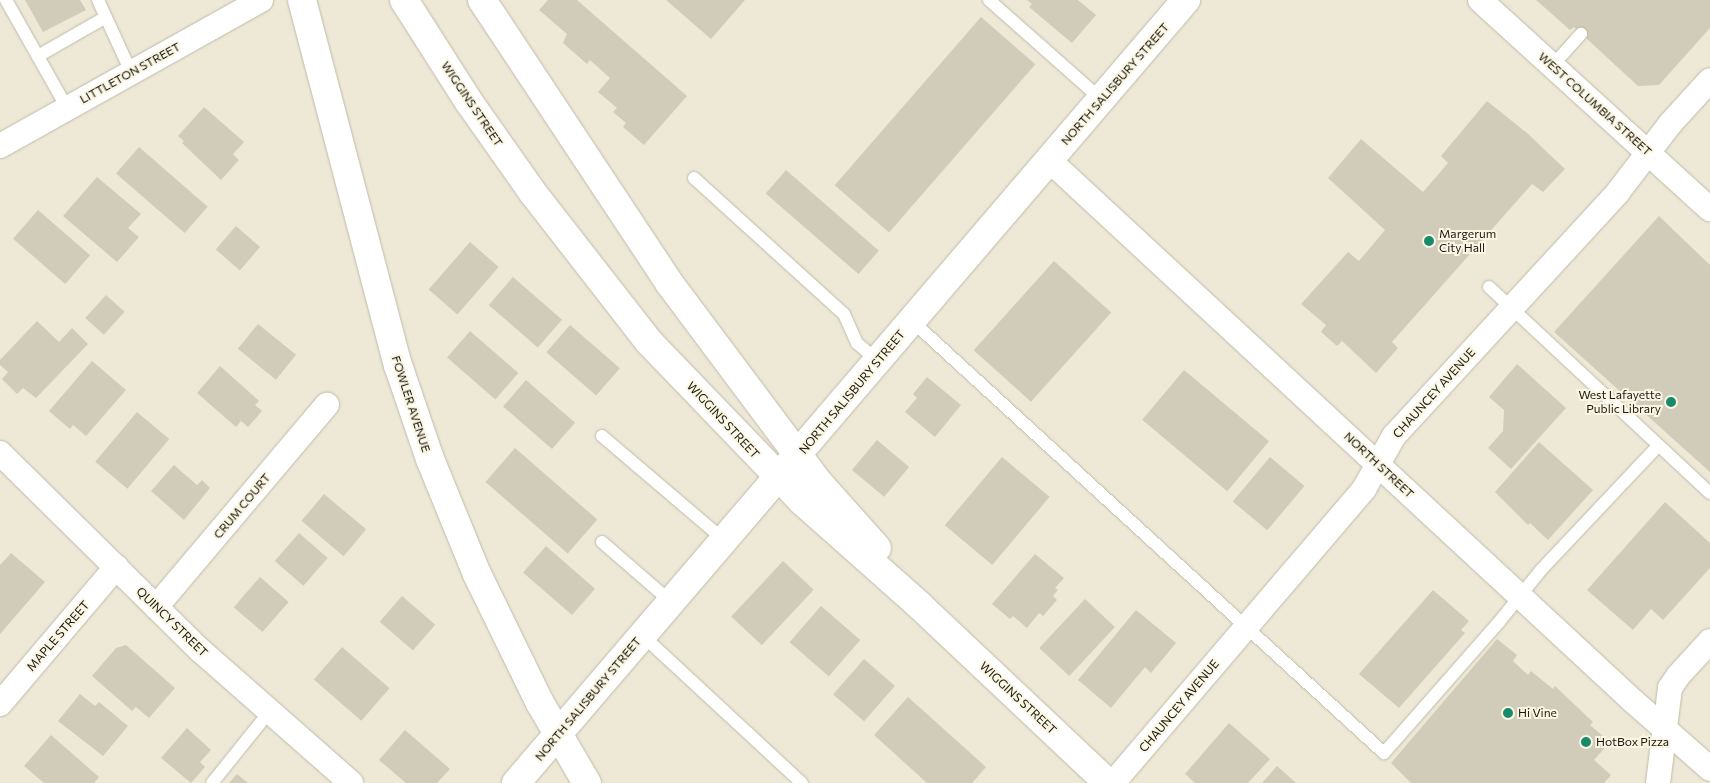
<!DOCTYPE html>
<style>
body{margin:0}
#map{position:relative;width:1710px;height:783px;overflow:hidden;background:#eee8d6;font-family:Commissioner,sans-serif}
div>[style]{position:absolute}
[style*='--x']{left:calc(var(--x)*1px);top:calc(var(--y)*1px);width:calc(var(--w)*1px);rotate:calc(var(--a)*1deg)}
.building>*{inset:0;background:#d1ccb9;transform-origin:0 0}
.roads{filter:drop-shadow(0 0 1px #c0bba9) drop-shadow(0 0 1px #c0bba9)}
.lane>*{height:12px;margin:-6px;padding:0 6px;transform-origin:6px;border-radius:6px;background:#fff}
.street>*{height:24px;margin:-12px;padding:0 12px;transform-origin:12px;border-radius:12px;background:#fff}
.secondary>*{height:28px;margin:-14px;padding:0 14px;transform-origin:14px;border-radius:14px;background:#fff}
.primary>*{height:28px;margin:-14px;padding:0 14px;transform-origin:14px;border-radius:14px;background:#fff}
.dots>*{width:14px;height:14px;translate:-50% -50%;box-sizing:border-box;border:2px solid #fbf6e3;border-radius:50%}
span{translate:-50% -50%;white-space:nowrap;text-align:center;line-height:1.15;-webkit-text-stroke:4px #fbf6e3;paint-order:stroke}
.street-label{font-size:12px;color:#191711}
.poi-label{font-size:12px;color:#191711}
.left{translate:0 -50%;text-align:left}
.right{translate:-100% -50%;text-align:right}
</style>
<div id="map">
<div class="building">
<i style="clip-path:polygon(25px 0,80px 0,86px 10px,43px 32px)"></i>
<i style="clip-path:polygon(548px 0,577px 0,687px 96px,644px 145px,623px 127px,626px 123px,613px 112px,617px 108px,598px 92px,610px 78px,590px 60px,587px 64px,563px 43px,567px 34px,539px 10px)"></i>
<i style="clip-path:polygon(666px 0,745px 0,711px 39px)"></i>
<i style="clip-path:polygon(1027px 0,1078px 0,1096px 15px,1072px 43px,1029px 7px,1032px 4px)"></i>
<i style="clip-path:polygon(1536px 0,1710px 0,1710px 28px,1659px 85px,1638px 86px,1574px 27px,1570px 30px)"></i>
<i style="left:981px;top:17px;width:72px;height:223px;rotate:41deg"></i>
<i style="clip-path:polygon(1487px 101px,1527px 133px,1565px 169px,1543px 192px,1532px 184px,1392px 342px,1398px 348px,1376px 373px,1342px 341px,1337px 346px,1321px 332px,1326px 325px,1301px 304px,1348px 252px,1359px 261px,1385px 230px,1328px 178px,1361px 139px,1423px 192px,1448px 163px,1441px 156px)"></i>
<i style="clip-path:polygon(204px 107px,244px 142px,233px 154px,239px 160px,221px 180px,182px 143px,184px 141px,178px 136px)"></i>
<i style="left:139px;top:147px;width:91px;height:35px;rotate:41deg"></i>
<i style="left:786px;top:170px;width:123px;height:31px;rotate:41deg"></i>
<i style="clip-path:polygon(97px 177px,141px 214px,128px 228px,139px 237px,117px 262px,63px 216px)"></i>
<i style="left:38px;top:210px;width:69px;height:38px;rotate:41deg"></i>
<i style="clip-path:polygon(1659px 216px,1710px 265px,1710px 472px,1554px 332px)"></i>
<i style="left:236px;top:226px;width:32px;height:31px;rotate:41deg"></i>
<i style="left:470px;top:242px;width:38px;height:63px;rotate:41deg"></i>
<i style="left:1054px;top:261px;width:77px;height:120px;rotate:42deg"></i>
<i style="left:513px;top:277px;width:65px;height:37px;rotate:41deg"></i>
<i style="left:106px;top:295px;width:25px;height:31px;rotate:42deg"></i>
<i style="clip-path:polygon(37px 321px,59px 342px,72px 328px,88px 344px,36px 398px,23px 388px,17px 394px,2px 379px,8px 372px,0 365px,0 360px)"></i>
<i style="left:258px;top:324px;width:49px;height:32px;rotate:39deg"></i>
<i style="left:570px;top:325px;width:66px;height:36px;rotate:41deg"></i>
<i style="left:470px;top:331px;width:64px;height:35px;rotate:41deg"></i>
<i style="clip-path:polygon(92px 361px,126px 390px,86px 436px,73px 425px,70px 429px,49px 411px)"></i>
<i style="clip-path:polygon(1517px 364px,1566px 408px,1511px 469px,1488px 448px,1503px 431px,1504px 410px,1489px 397px)"></i>
<i style="clip-path:polygon(220px 366px,259px 401px,255px 405px,262px 411px,248px 427px,241px 421px,236px 427px,197px 393px)"></i>
<i style="left:1184px;top:370px;width:111px;height:65px;rotate:40deg"></i>
<i style="clip-path:polygon(927px 377px,961px 405px,935px 437px,905px 412px,917px 398px,913px 394px)"></i>
<i style="left:526px;top:380px;width:65px;height:35px;rotate:41deg"></i>
<i style="left:137px;top:412px;width:42px;height:65px;rotate:40deg"></i>
<i style="left:877px;top:440px;width:42px;height:39px;rotate:40deg"></i>
<i style="clip-path:polygon(1539px 442px,1593px 490px,1548px 540px,1530px 523px,1528px 525px,1495px 492px)"></i>
<i style="left:515px;top:448px;width:109px;height:45px;rotate:41deg"></i>
<i style="left:1002px;top:457px;width:62px;height:89px;rotate:40deg"></i>
<i style="left:1270px;top:457px;width:45px;height:58px;rotate:40deg"></i>
<i style="clip-path:polygon(174px 465px,197px 485px,202px 480px,210px 488px,184px 520px,151px 491px)"></i>
<i style="left:324px;top:494px;width:55px;height:35px;rotate:40deg"></i>
<i style="clip-path:polygon(1665px 502px,1710px 543px,1710px 568px,1663px 620px,1651px 609px,1633px 630px,1587px 590px)"></i>
<i style="left:299px;top:533px;width:38px;height:37px;rotate:41deg"></i>
<i style="left:546px;top:546px;width:65px;height:35px;rotate:41deg"></i>
<i style="clip-path:polygon(11px 553px,45px 582px,0 634px,0 565px)"></i>
<i style="clip-path:polygon(1035px 554px,1064px 578px,1055px 588px,1058px 590px,1053px 596px,1057px 600px,1043px 616px,1039px 613px,1027px 628px,1013px 616px,1010px 619px,992px 604px)"></i>
<i style="left:783px;top:561px;width:42px;height:76px;rotate:43deg"></i>
<i style="left:260px;top:577px;width:38px;height:40px;rotate:41deg"></i>
<i style="clip-path:polygon(1433px 590px,1469px 621px,1461px 630px,1465px 633px,1399px 708px,1359px 674px)"></i>
<i style="left:402px;top:596px;width:44px;height:34px;rotate:41deg"></i>
<i style="left:1085px;top:599px;width:41px;height:67px;rotate:43deg"></i>
<i style="left:821px;top:606px;width:52px;height:48px;rotate:41deg"></i>
<i style="clip-path:polygon(1136px 610px,1176px 643px,1151px 673px,1145px 667px,1111px 708px,1078px 680px)"></i>
<i style="clip-path:polygon(1497px 639px,1517px 655px,1513px 661px,1528px 675px,1531px 671px,1553px 689px,1555px 686px,1593px 722px,1590px 725px,1610px 742px,1594px 760px,1611px 775px,1604px 783px,1411px 783px,1391px 763px)"></i>
<i style="clip-path:polygon(126px 645px,175px 688px,149px 718px,136px 707px,132px 711px,92px 676px,116px 648px)"></i>
<i style="left:342px;top:647px;width:63px;height:43px;rotate:41deg"></i>
<i style="left:864px;top:659px;width:41px;height:47px;rotate:41deg"></i>
<i style="clip-path:polygon(80px 694px,95px 706px,99px 702px,128px 726px,103px 756px,58px 721px)"></i>
<i style="clip-path:polygon(908px 697px,986px 767px,972px 783px,927px 783px,874px 735px)"></i>
<i style="clip-path:polygon(1229px 723px,1270px 759px,1248px 783px,1195px 783px,1185px 774px)"></i>
<i style="clip-path:polygon(187px 728px,211px 750px,200px 762px,205px 767px,191px 783px,161px 758px)"></i>
<i style="clip-path:polygon(405px 730px,450px 769px,437px 783px,406px 783px,379px 760px)"></i>
<i style="clip-path:polygon(51px 735px,99px 777px,94px 783px,44px 783px,24px 766px)"></i>
<i style="clip-path:polygon(1277px 766px,1296px 783px,1262px 783px)"></i>
<i style="clip-path:polygon(237px 774px,248px 783px,229px 783px)"></i>
</div>
<div class="roads">
<div class="lane">
<i style="--x:6;--y:0;--w:124;--a:60.5"></i>
<i style="--x:98;--y:0;--w:79;--a:65.4"></i>
<i style="--x:989;--y:0;--w:149;--a:41.5"></i>
<i style="--x:38;--y:56;--w:78;--a:-29.8"></i>
<i style="--x:1553;--y:65;--w:42;--a:-47.9"></i>
<i style="--x:694;--y:178;--w:202;--a:42.2"></i>
<i style="--x:844;--y:314;--w:32;--a:66"></i>
<i style="--x:857;--y:343;--w:28;--a:41"></i>
<i style="--x:1489;--y:287;--w:302;--a:43"></i>
<i style="--x:912;--y:321;--w:640;--a:42.47"></i>
<i style="--x:1384;--y:753;--w:174;--a:-48.7"></i>
<i style="--x:1499;--y:622;--w:67;--a:-51.1"></i>
<i style="--x:1541;--y:570;--w:170;--a:-46.7"></i>
<i style="--x:602;--y:436;--w:160;--a:40.4"></i>
<i style="--x:602;--y:542;--w:90;--a:40.9"></i>
<i style="--x:642;--y:635;--w:218;--a:42.8"></i>
<i style="--x:212;--y:783;--w:91;--a:-51.2"></i>
</div>
<div class="street">
<i style="--x:1480;--y:0;--w:311;--a:42.3"></i>
<i style="--x:0;--y:146;--w:299;--a:-29.2"></i>
<i style="--x:1049;--y:160;--w:796;--a:42.81"></i>
<i style="--x:1633;--y:701;--w:103;--a:41.4"></i>
<i style="--x:0;--y:453;--w:282;--a:44.6"></i>
<i style="--x:201;--y:651;--w:200;--a:41.3"></i>
<i style="--x:156;--y:607;--w:265;--a:-49.8"></i>
<i style="--x:0;--y:704;--w:180;--a:-49.7"></i>
<i style="--x:1113;--y:783;--w:387;--a:-49.5"></i>
<i style="--x:1364;--y:489;--w:61;--a:-60.5"></i>
<i style="--x:1394;--y:436;--w:331;--a:-47.4"></i>
<i style="--x:1618;--y:192;--w:86;--a:-52.6"></i>
<i style="--x:1670;--y:124;--w:59;--a:-47.7"></i>
<i style="--x:1658;--y:783;--w:96;--a:-82.8"></i>
<i style="--x:1670;--y:688;--w:14;--a:-56"></i>
<i style="--x:1678;--y:676;--w:47;--a:-47.6"></i>
</div>
<div class="secondary">
<i style="--x:516;--y:783;--w:1031;--a:-49.45"></i>
</div>
<div class="primary">
<i style="--x:302;--y:0;--w:377;--a:75.3"></i>
<i style="--x:398;--y:365;--w:99;--a:71.2"></i>
<i style="--x:430;--y:459;--w:124;--a:67.8"></i>
<i style="--x:477;--y:574;--w:144;--a:64"></i>
<i style="--x:540;--y:703;--w:93;--a:59.6"></i>
<i style="--x:404;--y:0;--w:121;--a:57.5"></i>
<i style="--x:469;--y:102;--w:111;--a:54.9"></i>
<i style="--x:533;--y:193;--w:189;--a:52.1"></i>
<i style="--x:649;--y:342;--w:221;--a:46.1"></i>
<i style="--x:802;--y:501;--w:157;--a:41.6"></i>
<i style="--x:919;--y:605;--w:260;--a:43.3"></i>
<i style="--x:482;--y:0;--w:341;--a:56.5"></i>
<i style="--x:670;--y:284;--w:249;--a:53.2"></i>
<i style="--x:819;--y:483;--w:87;--a:48.3"></i>
</div>
</div>
<div class="dots">
<i style="left:1429px;top:241px;background:#188b6c"></i>
<i style="left:1671px;top:402px;background:#188b6c"></i>
<i style="left:1508px;top:713px;background:#188b6c"></i>
<i style="left:1586px;top:742px;background:#188b6c"></i>
</div>
<div class="street-label">
<span style="left:130px;top:73px;rotate:-29deg">LITTLETON STREET</span>
<span style="left:1115px;top:84px;rotate:-49deg">NORTH SALISBURY STREET</span>
<span style="left:472px;top:104px;rotate:56deg">WIGGINS STREET</span>
<span style="left:1595px;top:104px;rotate:42deg">WEST COLUMBIA STREET</span>
<span style="left:852px;top:392px;rotate:-50deg">NORTH SALISBURY STREET</span>
<span style="left:1434px;top:393px;rotate:-48deg">CHAUNCEY AVENUE</span>
<span style="left:411px;top:404px;rotate:72deg">FOWLER AVENUE</span>
<span style="left:723px;top:420px;rotate:47deg">WIGGINS STREET</span>
<span style="left:1379px;top:465px;rotate:43deg">NORTH STREET</span>
<span style="left:242px;top:506px;rotate:-50deg">CRUM COURT</span>
<span style="left:172px;top:622px;rotate:44deg">QUINCY STREET</span>
<span style="left:58px;top:636px;rotate:-49deg">MAPLE STREET</span>
<span style="left:1018px;top:698px;rotate:43deg">WIGGINS STREET</span>
<span style="left:588px;top:699px;rotate:-50deg">NORTH SALISBURY STREET</span>
<span style="left:1179px;top:706px;rotate:-50deg">CHAUNCEY AVENUE</span>
</div>
<div class="poi-label">
<span class="left" style="left:1439px;top:241px">Margerum<br>City Hall</span>
<span class="right" style="left:1661px;top:402px">West Lafayette<br>Public Library</span>
<span class="left" style="left:1518px;top:713px">Hi Vine</span>
<span class="left" style="left:1596px;top:742px">HotBox Pizza</span>
</div>
</div>
